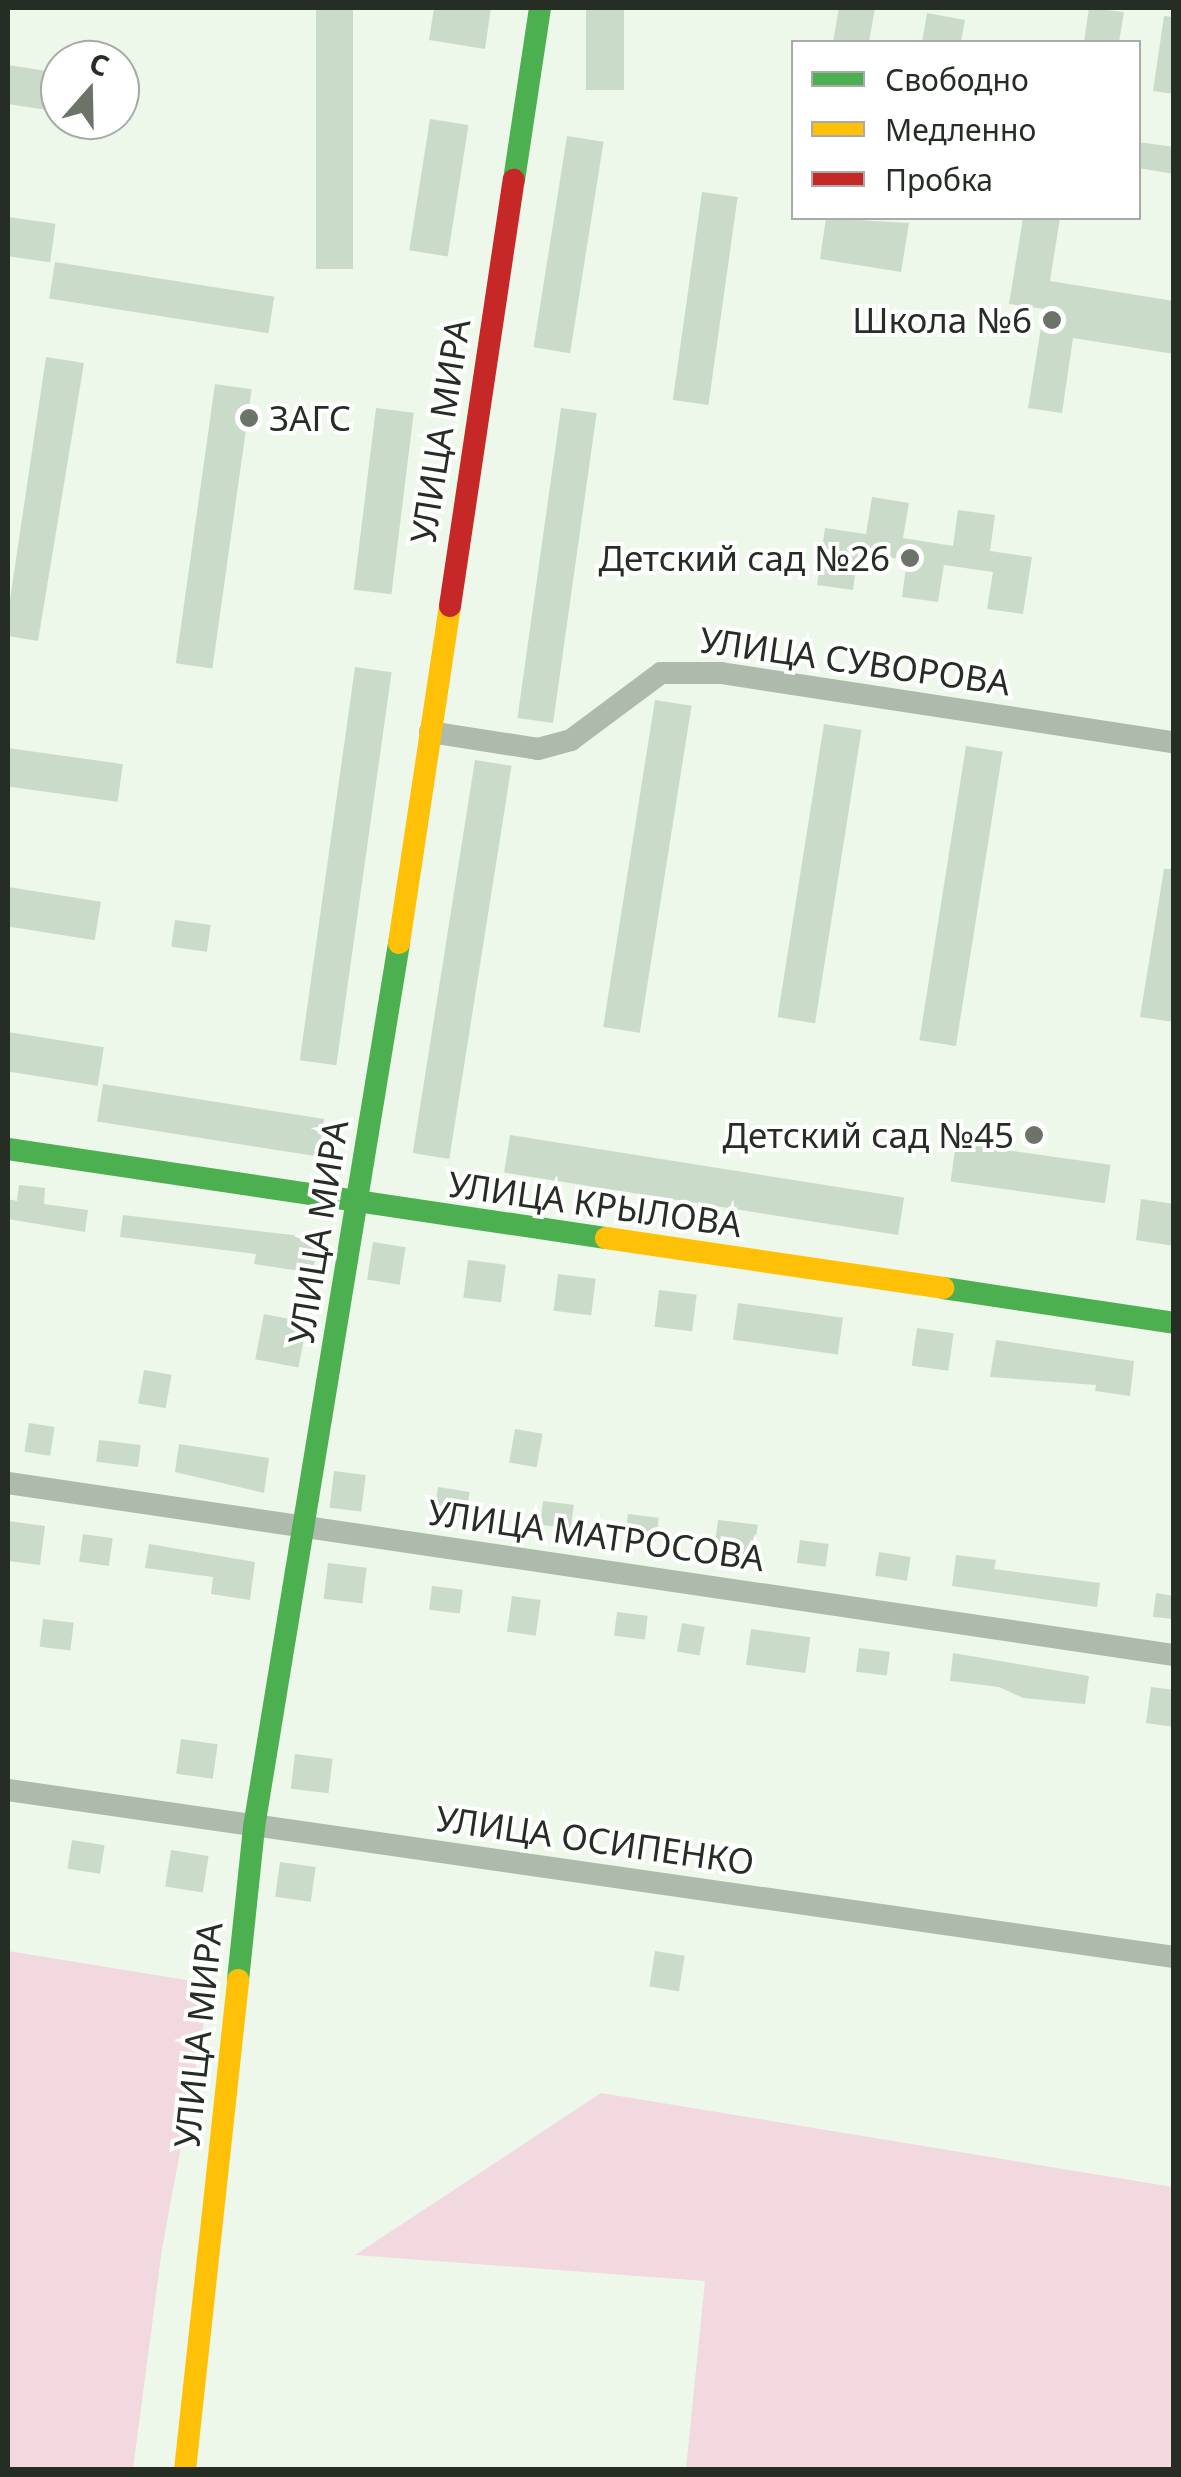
<!DOCTYPE html>
<meta charset="utf-8">
<style>
body{margin:0}
#map{position:relative;width:1181px;height:2477px;overflow:hidden;background:#edf8eb;font-family:"Noto Sans",sans-serif}
div>[style]{position:absolute}
[style*='--x']{left:calc(var(--x)*1px);top:calc(var(--y)*1px);width:calc(var(--w)*1px);rotate:calc(var(--a)*1deg)}
.green>*{inset:0;background:#f1d9df}
.building>*{inset:0;background:#cbdbc9;transform-origin:0 0}
.street>*{height:22px;margin:-11px;padding:0 11px;transform-origin:11px;border-radius:11px;background:#adbaac}
.fast>*{height:22px;margin:-11px;padding:0 11px;transform-origin:11px;border-radius:11px;background:#4caf50}
.slow>*{height:22px;margin:-11px;padding:0 11px;transform-origin:11px;border-radius:11px;background:#ffc107}
.jam>*{height:22px;margin:-11px;padding:0 11px;transform-origin:11px;border-radius:11px;background:#c62828}
.dots>*{width:28px;height:28px;translate:-50% -50%;box-sizing:border-box;border:5px solid #fff;border-radius:50%}
span{translate:-50% -50%;white-space:nowrap;text-align:center;line-height:1.15;-webkit-text-stroke:8px #fff;paint-order:stroke}
.poi-label{font-size:35px;color:#262d25}
.right{translate:-100% -50%;text-align:right}
.left{translate:0 -50%;text-align:left}
.street-label{font-size:35px;color:#262d25}
.frame{position:absolute;inset:0;border:10px solid #262d25;pointer-events:none}
.legend{position:absolute;left:791px;top:40px;width:350px;height:180px;box-sizing:border-box;background:#fff;border:2px solid #a8aba8;margin:0;padding:12px 18px;list-style:none;font-size:30px;color:#262d25}
.legend li{display:flex;align-items:center;gap:20px;height:50px}
.legend b{width:50px;border:2px solid #a8aba8}
.north{position:absolute;left:40px;top:40px;width:100px;height:100px;box-sizing:border-box;background:#fff;border:2px solid #a8aba8;border-radius:50%;rotate:20deg;font-size:28px;font-weight:700;line-height:40px;text-align:center;color:#262d25}
.north::after{content:'';display:block;margin:auto;width:35px;height:45px;background:#6c746a;clip-path:polygon(50% 0,100% 100%,50% 72%,0 100%)}
</style>
<div id="map">
<div class="green">
<i style="clip-path:polygon(8px 1951px,211px 1984px,162px 2249px,133px 2469px,8px 2469px)"></i>
<i style="clip-path:polygon(601px 2093px,1173px 2187px,1173px 2469px,686px 2469px,705px 2281px,355px 2255px)"></i>
</div>
<div class="building">
<i style="left:316px;top:8px;width:37px;height:261px"></i>
<i style="clip-path:polygon(434px 8px,491px 8px,485px 49px,429px 40px)"></i>
<i style="left:586px;top:8px;width:38px;height:82px"></i>
<i style="clip-path:polygon(839px 8px,875px 8px,869px 42px,833px 42px)"></i>
<i style="clip-path:polygon(1089px 8px,1124px 12px,1119px 42px,1084px 42px)"></i>
<i style="clip-path:polygon(927px 13px,965px 20px,961px 42px,922px 42px)"></i>
<i style="clip-path:polygon(1164px 16px,1174px 17px,1174px 94px,1153px 91px)"></i>
<i style="clip-path:polygon(8px 65px,60px 73px,60px 112px,8px 104px)"></i>
<i style="left:430px;top:119px;width:39px;height:133px;rotate:9deg"></i>
<i style="left:567px;top:136px;width:37px;height:214px;rotate:9deg"></i>
<i style="clip-path:polygon(1138px 142px,1174px 147px,1174px 174px,1138px 168px)"></i>
<i style="left:702px;top:192px;width:36px;height:210px;rotate:8deg"></i>
<i style="left:8px;top:217px;width:48px;height:39px;rotate:8deg"></i>
<i style="clip-path:polygon(826px 218px,909px 223px,901px 272px,820px 259px)"></i>
<i style="clip-path:polygon(1023px 218px,1060px 218px,1050px 281px,1174px 301px,1174px 354px,1073px 338px,1062px 413px,1028px 408px,1044px 309px,1009px 304px)"></i>
<i style="left:55px;top:262px;width:222px;height:37px;rotate:9deg"></i>
<i style="clip-path:polygon(46px 357px,84px 363px,38px 641px,8px 636px,8px 613px)"></i>
<i style="left:215px;top:384px;width:37px;height:282px;rotate:8deg"></i>
<i style="left:376px;top:408px;width:38px;height:183px;rotate:7deg"></i>
<i style="left:561px;top:408px;width:36px;height:313px;rotate:8deg"></i>
<i style="clip-path:polygon(872px 497px,909px 503px,903px 538px,953px 546px,958px 510px,995px 515px,990px 551px,1032px 557px,1023px 614px,987px 609px,993px 572px,944px 565px,938px 602px,902px 597px,907px 560px,858px 553px,853px 590px,817px 585px,825px 528px,866px 534px)"></i>
<i style="left:355px;top:667px;width:37px;height:397px;rotate:8deg"></i>
<i style="left:655px;top:700px;width:37px;height:331px;rotate:9deg"></i>
<i style="left:824px;top:724px;width:38px;height:297px;rotate:9deg"></i>
<i style="left:966px;top:746px;width:37px;height:298px;rotate:9deg"></i>
<i style="left:8px;top:748px;width:116px;height:38px;rotate:8deg"></i>
<i style="left:475px;top:760px;width:37px;height:398px;rotate:9deg"></i>
<i style="clip-path:polygon(1164px 869px,1174px 869px,1174px 1022px,1140px 1017px)"></i>
<i style="left:8px;top:887px;width:94px;height:39px;rotate:9deg"></i>
<i style="left:175px;top:920px;width:36px;height:27px;rotate:8deg"></i>
<i style="left:8px;top:1032px;width:97px;height:39px;rotate:9deg"></i>
<i style="left:103px;top:1084px;width:224px;height:38px;rotate:9deg"></i>
<i style="left:510px;top:1135px;width:399px;height:38px;rotate:9deg"></i>
<i style="left:956px;top:1143px;width:156px;height:39px;rotate:8deg"></i>
<i style="clip-path:polygon(19px 1185px,45px 1188px,44px 1204px,88px 1210px,85px 1232px,8px 1219px,8px 1199px,17px 1201px)"></i>
<i style="clip-path:polygon(1141px 1199px,1174px 1204px,1174px 1246px,1136px 1240px)"></i>
<i style="clip-path:polygon(123px 1215px,318px 1238px,313px 1273px,254px 1264px,256px 1254px,120px 1237px)"></i>
<i style="left:373px;top:1242px;width:33px;height:38px;rotate:9deg"></i>
<i style="left:468px;top:1260px;width:38px;height:38px;rotate:7deg"></i>
<i style="left:558px;top:1274px;width:38px;height:37px;rotate:7deg"></i>
<i style="left:659px;top:1290px;width:38px;height:37px;rotate:7deg"></i>
<i style="left:738px;top:1303px;width:106px;height:37px;rotate:8deg"></i>
<i style="left:264px;top:1314px;width:44px;height:46px;rotate:11deg"></i>
<i style="left:917px;top:1328px;width:37px;height:38px;rotate:8deg"></i>
<i style="clip-path:polygon(996px 1340px,1134px 1361px,1130px 1396px,1095px 1391px,1096px 1385px,990px 1377px)"></i>
<i style="left:144px;top:1370px;width:28px;height:34px;rotate:10deg"></i>
<i style="left:29px;top:1423px;width:26px;height:29px;rotate:9deg"></i>
<i style="left:515px;top:1429px;width:28px;height:34px;rotate:10deg"></i>
<i style="left:99px;top:1440px;width:42px;height:22px;rotate:7deg"></i>
<i style="clip-path:polygon(179px 1444px,269px 1458px,264px 1493px,175px 1472px)"></i>
<i style="left:334px;top:1471px;width:32px;height:37px;rotate:7deg"></i>
<i style="left:438px;top:1487px;width:32px;height:25px;rotate:9deg"></i>
<i style="left:543px;top:1501px;width:31px;height:24px;rotate:7deg"></i>
<i style="left:628px;top:1514px;width:31px;height:24px;rotate:7deg"></i>
<i style="left:718px;top:1520px;width:40px;height:31px;rotate:7deg"></i>
<i style="clip-path:polygon(8px 1521px,45px 1526px,40px 1565px,8px 1561px)"></i>
<i style="left:83px;top:1534px;width:30px;height:28px;rotate:8deg"></i>
<i style="left:800px;top:1540px;width:29px;height:23px;rotate:8deg"></i>
<i style="clip-path:polygon(149px 1544px,255px 1562px,250px 1600px,211px 1594px,213px 1577px,145px 1568px)"></i>
<i style="left:879px;top:1552px;width:32px;height:24px;rotate:9deg"></i>
<i style="clip-path:polygon(956px 1555px,996px 1560px,994px 1569px,1100px 1583px,1097px 1607px,952px 1586px)"></i>
<i style="left:328px;top:1563px;width:39px;height:36px;rotate:7deg"></i>
<i style="left:432px;top:1586px;width:31px;height:24px;rotate:7deg"></i>
<i style="clip-path:polygon(1156px 1593px,1174px 1596px,1174px 1619px,1153px 1617px)"></i>
<i style="left:512px;top:1596px;width:29px;height:36px;rotate:8deg"></i>
<i style="left:617px;top:1612px;width:31px;height:24px;rotate:7deg"></i>
<i style="left:43px;top:1619px;width:31px;height:28px;rotate:7deg"></i>
<i style="left:682px;top:1623px;width:23px;height:29px;rotate:10deg"></i>
<i style="left:751px;top:1629px;width:60px;height:36px;rotate:8deg"></i>
<i style="left:859px;top:1648px;width:31px;height:24px;rotate:7deg"></i>
<i style="clip-path:polygon(953px 1653px,1089px 1676px,1085px 1704px,1023px 1698px,999px 1687px,950px 1681px)"></i>
<i style="clip-path:polygon(1151px 1687px,1174px 1690px,1174px 1727px,1146px 1723px)"></i>
<i style="left:181px;top:1739px;width:37px;height:35px;rotate:8deg"></i>
<i style="left:295px;top:1754px;width:38px;height:35px;rotate:7deg"></i>
<i style="left:72px;top:1840px;width:33px;height:29px;rotate:9deg"></i>
<i style="left:171px;top:1850px;width:38px;height:37px;rotate:9deg"></i>
<i style="left:280px;top:1862px;width:36px;height:35px;rotate:8deg"></i>
<i style="left:655px;top:1951px;width:30px;height:36px;rotate:9deg"></i>
</div>
<div class="street">
<i style="--x:430;--y:732;--w:109;--a:8.9"></i>
<i style="--x:538;--y:749;--w:34;--a:-15"></i>
<i style="--x:571;--y:740;--w:112;--a:-36.7"></i>
<i style="--x:661;--y:673;--w:60;--a:0"></i>
<i style="--x:721;--y:673;--w:458;--a:8.7"></i>
<i style="--x:8;--y:1483;--w:1179;--a:8.39"></i>
<i style="--x:8;--y:1790;--w:1178;--a:8.15"></i>
</div>
<div class="fast">
<i style="--x:514;--y:180;--w:174;--a:-81.4"></i>
<i style="--x:8;--y:1149;--w:605;--a:8.47"></i>
<i style="--x:943;--y:1288;--w:234;--a:8.6"></i>
<i style="--x:238;--y:1980;--w:154;--a:-84"></i>
<i style="--x:254;--y:1827;--w:896;--a:-80.68"></i>
</div>
<div class="slow">
<i style="--x:399;--y:943;--w:341;--a:-81.4"></i>
<i style="--x:606;--y:1238;--w:341;--a:8.4"></i>
<i style="--x:185;--y:2470;--w:493;--a:-83.8"></i>
</div>
<div class="jam">
<i style="--x:450;--y:606;--w:431;--a:-81.5"></i>
</div>
<div class="dots">
<i style="left:1052px;top:320px;background:#6c746a"></i>
<i style="left:249px;top:418px;background:#6c746a"></i>
<i style="left:910px;top:558px;background:#6c746a"></i>
<i style="left:1034px;top:1135px;background:#6c746a"></i>
</div>
<div class="poi-label">
<span class="right" style="left:1032px;top:320px">Школа №6</span>
<span class="left" style="left:269px;top:418px">ЗАГС</span>
<span class="right" style="left:890px;top:558px">Детский сад №26</span>
<span class="right" style="left:1014px;top:1135px">Детский сад №45</span>
</div>
<div class="street-label">
<span style="left:440px;top:431px;rotate:-81deg">УЛИЦА МИРА</span>
<span style="left:855px;top:661px;rotate:8deg">УЛИЦА СУВОРОВА</span>
<span style="left:595px;top:1204px;rotate:8deg">УЛИЦА КРЫЛОВА</span>
<span style="left:318px;top:1232px;rotate:-81deg">УЛИЦА МИРА</span>
<span style="left:596px;top:1535px;rotate:8deg">УЛИЦА МАТРОСОВА</span>
<span style="left:595px;top:1840px;rotate:8deg">УЛИЦА ОСИПЕНКО</span>
<span style="left:198px;top:2035px;rotate:-84deg">УЛИЦА МИРА</span>
</div>
<div class="frame"></div>
<ul class="legend">
<li><b style="height:12px;background:#4caf50"></b>Свободно</li>
<li><b style="height:12px;background:#ffc107"></b>Медленно</li>
<li><b style="height:12px;background:#c62828"></b>Пробка</li>
</ul>
<div class="north">С</div>
</div>
